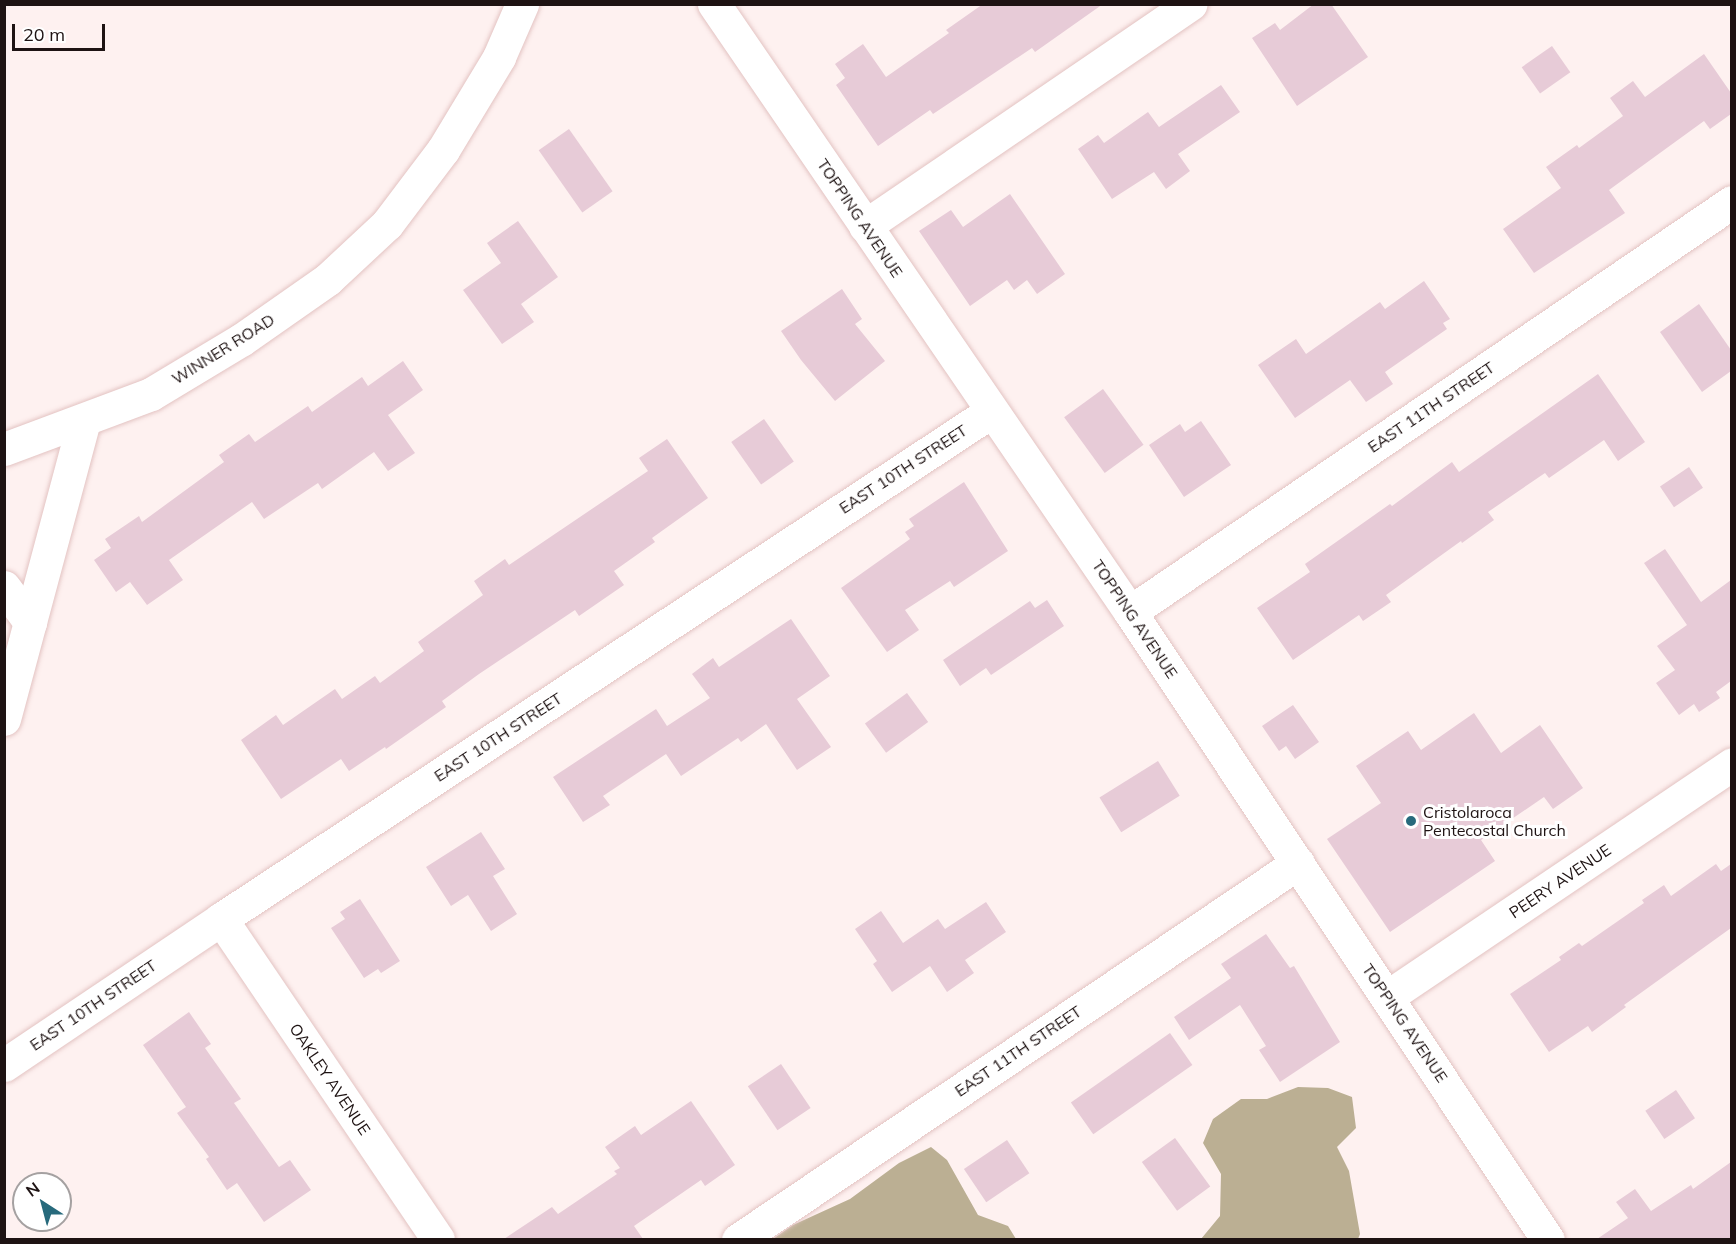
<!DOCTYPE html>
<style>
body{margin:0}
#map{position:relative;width:1736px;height:1244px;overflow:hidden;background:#fef1f0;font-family:Mulish,sans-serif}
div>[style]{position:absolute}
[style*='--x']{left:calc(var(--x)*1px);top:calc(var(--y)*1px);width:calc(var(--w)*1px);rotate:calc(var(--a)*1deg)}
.forest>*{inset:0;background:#bbaf93}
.building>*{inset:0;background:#e7cbd7;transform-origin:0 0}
.roads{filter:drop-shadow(0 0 2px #e3c3c2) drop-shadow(0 0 2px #e3c3c2)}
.minor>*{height:33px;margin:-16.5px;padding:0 16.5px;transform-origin:16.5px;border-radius:16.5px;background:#fff}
.major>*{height:33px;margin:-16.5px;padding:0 16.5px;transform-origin:16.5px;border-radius:16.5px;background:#fff}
.dots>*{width:16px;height:16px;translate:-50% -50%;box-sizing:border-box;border:3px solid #fff;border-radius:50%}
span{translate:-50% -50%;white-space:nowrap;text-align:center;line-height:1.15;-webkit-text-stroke:6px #fff;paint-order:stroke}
.street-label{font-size:16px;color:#1e1313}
.poi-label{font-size:16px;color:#1e1313}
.left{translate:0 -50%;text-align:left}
.frame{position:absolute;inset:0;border:6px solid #1e1313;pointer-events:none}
.north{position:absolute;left:12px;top:1172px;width:60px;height:60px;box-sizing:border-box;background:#fff;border:2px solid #a5a1a1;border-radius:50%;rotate:324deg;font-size:16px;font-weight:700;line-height:24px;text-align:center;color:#1e1313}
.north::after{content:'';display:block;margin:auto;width:21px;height:27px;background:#276a7c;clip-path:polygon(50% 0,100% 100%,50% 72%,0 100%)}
.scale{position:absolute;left:12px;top:24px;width:93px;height:27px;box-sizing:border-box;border:3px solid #1e1313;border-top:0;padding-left:8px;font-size:18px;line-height:21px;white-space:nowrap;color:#1e1313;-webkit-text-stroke:4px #fff;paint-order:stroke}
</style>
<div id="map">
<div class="forest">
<i style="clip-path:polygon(1298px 1087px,1328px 1088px,1352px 1097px,1356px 1128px,1337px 1147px,1349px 1171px,1360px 1234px,1358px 1239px,1201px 1239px,1220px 1216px,1221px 1174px,1203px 1143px,1213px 1119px,1241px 1099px,1267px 1099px)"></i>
<i style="clip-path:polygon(931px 1147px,947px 1160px,978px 1215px,1008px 1226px,1016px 1239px,773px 1239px,793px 1225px,850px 1199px,899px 1163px)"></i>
</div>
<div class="building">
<i style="clip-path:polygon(983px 4px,1103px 4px,1035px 52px,1032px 48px,933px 114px,930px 110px,878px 146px,836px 85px,845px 78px,835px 64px,863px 44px,886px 77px,949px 33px,946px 30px)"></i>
<i style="clip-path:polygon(1314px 4px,1331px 4px,1368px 57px,1297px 106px,1252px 38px,1275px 23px,1280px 30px)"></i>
<i style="left:1552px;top:46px;width:32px;height:37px;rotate:55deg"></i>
<i style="clip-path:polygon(1704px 54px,1731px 93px,1731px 114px,1710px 129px,1704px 121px,1609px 190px,1625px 213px,1534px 273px,1503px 229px,1561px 188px,1546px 167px,1577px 145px,1579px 148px,1623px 116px,1610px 98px,1633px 81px,1645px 97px)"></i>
<i style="clip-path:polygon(1221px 85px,1240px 112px,1178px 154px,1190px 171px,1166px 189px,1154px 172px,1112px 199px,1078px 149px,1098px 135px,1104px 143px,1148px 112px,1159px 127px)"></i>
<i style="left:569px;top:129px;width:76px;height:37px;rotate:55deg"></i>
<i style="clip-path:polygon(1010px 194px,1065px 274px,1037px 294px,1027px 280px,1014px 290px,1007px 280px,970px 306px,919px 231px,951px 210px,963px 227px)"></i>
<i style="clip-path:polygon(518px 221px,558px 277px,521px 304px,534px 322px,502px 344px,463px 290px,501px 263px,487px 243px)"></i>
<i style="clip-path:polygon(1424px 281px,1450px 319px,1443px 323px,1447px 329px,1385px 372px,1393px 384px,1366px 402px,1350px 380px,1295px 418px,1258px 365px,1296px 339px,1306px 354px,1380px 302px,1385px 309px)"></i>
<i style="clip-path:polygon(842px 289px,862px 319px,855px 324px,885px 361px,835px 401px,801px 360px,781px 331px)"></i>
<i style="clip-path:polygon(1699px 304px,1731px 350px,1731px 371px,1702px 392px,1660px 332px)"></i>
<i style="clip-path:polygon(403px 361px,423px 390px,388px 415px,415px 453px,388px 471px,374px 452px,322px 489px,318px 483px,264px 519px,252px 502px,169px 560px,183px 580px,147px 605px,130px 582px,116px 592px,94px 560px,111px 548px,105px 539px,139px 516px,142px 522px,224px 462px,219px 455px,249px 434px,255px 442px,308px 406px,312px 412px,362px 377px,368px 386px)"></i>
<i style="clip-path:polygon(1598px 374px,1645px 442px,1618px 461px,1604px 440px,1549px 478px,1545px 473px,1488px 512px,1494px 520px,1462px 543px,1461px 541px,1386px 595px,1391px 602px,1363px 621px,1359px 615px,1293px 660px,1257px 608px,1310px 572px,1305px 564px,1390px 504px,1392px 506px,1452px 462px,1459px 472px)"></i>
<i style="left:1103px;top:389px;width:69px;height:48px;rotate:54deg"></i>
<i style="left:764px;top:419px;width:52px;height:40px;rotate:55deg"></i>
<i style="clip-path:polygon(1201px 421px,1231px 465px,1184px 497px,1149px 445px,1180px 424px,1185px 432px)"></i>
<i style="clip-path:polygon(667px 439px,708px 498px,652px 538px,655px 542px,614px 571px,624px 585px,579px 616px,575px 610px,479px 674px,442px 701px,446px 707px,386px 749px,385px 747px,349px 771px,341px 759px,281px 799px,241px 740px,276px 715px,283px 725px,335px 689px,342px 699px,375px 676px,380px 683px,424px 651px,418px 642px,483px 595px,474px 581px,505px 559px,509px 565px,648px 471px,639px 458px)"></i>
<i style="left:1689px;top:467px;width:25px;height:35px;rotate:56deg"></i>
<i style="clip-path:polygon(964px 482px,1008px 551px,954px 587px,950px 581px,905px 610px,919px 630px,887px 652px,841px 588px,910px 539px,905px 532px,914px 526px,909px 519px)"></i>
<i style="clip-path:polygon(1665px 549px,1701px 602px,1731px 580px,1731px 681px,1716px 692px,1720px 698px,1699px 712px,1694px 704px,1679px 715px,1656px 683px,1675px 670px,1657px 646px,1687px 625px,1644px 563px)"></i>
<i style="clip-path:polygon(1047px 600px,1064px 626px,991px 675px,986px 668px,960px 686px,943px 660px,1030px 601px,1035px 608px)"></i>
<i style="clip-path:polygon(791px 619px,830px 676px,797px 699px,831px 747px,797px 770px,766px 724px,741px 742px,738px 738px,681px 776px,666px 754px,603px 796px,610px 805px,583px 822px,553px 777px,656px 709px,667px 726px,710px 698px,692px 674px,713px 658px,719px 667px)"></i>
<i style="left:907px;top:693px;width:36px;height:52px;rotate:54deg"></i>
<i style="clip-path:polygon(1293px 705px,1319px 742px,1295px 759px,1286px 746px,1279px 751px,1262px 726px)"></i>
<i style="clip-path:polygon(1474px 713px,1501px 753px,1540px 725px,1583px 788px,1553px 809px,1544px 797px,1481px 840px,1495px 861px,1390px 932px,1327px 839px,1381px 803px,1356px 766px,1408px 731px,1421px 750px)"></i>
<i style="left:1158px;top:761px;width:41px;height:69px;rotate:58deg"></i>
<i style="clip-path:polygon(481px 832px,505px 869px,493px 876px,517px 914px,491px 931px,468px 895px,451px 906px,426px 867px)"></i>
<i style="clip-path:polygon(1716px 864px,1721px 871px,1731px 864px,1731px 928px,1624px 1005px,1626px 1007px,1592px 1032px,1588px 1026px,1549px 1052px,1510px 994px,1561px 960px,1559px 957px,1579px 943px,1582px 946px,1644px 903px,1642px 900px,1664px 885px,1671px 896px)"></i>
<i style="clip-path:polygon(360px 899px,400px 961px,381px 973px,378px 969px,364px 978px,331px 928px,345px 919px,340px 912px)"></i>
<i style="clip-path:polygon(986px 902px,1006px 932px,965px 960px,974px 973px,947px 992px,930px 966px,892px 992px,873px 964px,877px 961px,855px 929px,881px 911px,903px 943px,938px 919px,945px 929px)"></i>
<i style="clip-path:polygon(1266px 934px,1290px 968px,1294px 966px,1340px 1042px,1280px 1082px,1259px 1050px,1266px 1046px,1240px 1005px,1189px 1040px,1174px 1017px,1231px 978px,1221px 964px)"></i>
<i style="clip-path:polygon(189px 1012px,211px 1044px,205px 1048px,241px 1099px,234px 1103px,279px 1167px,290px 1160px,311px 1190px,264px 1222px,237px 1183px,227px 1190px,206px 1159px,209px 1157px,177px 1113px,186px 1107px,143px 1045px)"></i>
<i style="left:1170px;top:1033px;width:39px;height:121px;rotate:55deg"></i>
<i style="left:781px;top:1064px;width:53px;height:40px;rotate:56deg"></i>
<i style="left:1676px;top:1090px;width:34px;height:37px;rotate:56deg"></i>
<i style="clip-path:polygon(691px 1101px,735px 1165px,705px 1186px,701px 1180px,634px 1226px,643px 1239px,504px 1239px,552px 1207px,558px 1214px,617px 1174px,614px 1171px,620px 1168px,605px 1147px,635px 1126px,641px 1135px)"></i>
<i style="left:1175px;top:1138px;width:60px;height:41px;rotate:54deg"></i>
<i style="left:1007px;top:1140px;width:40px;height:52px;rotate:56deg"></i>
<i style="clip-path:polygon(1731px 1162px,1731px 1239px,1597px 1239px,1628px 1218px,1616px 1202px,1635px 1189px,1651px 1211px,1691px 1185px,1693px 1189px)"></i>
</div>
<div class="roads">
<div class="minor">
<i style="--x:714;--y:4;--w:737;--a:55.62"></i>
<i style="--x:1130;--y:612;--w:754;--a:56.35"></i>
<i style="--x:865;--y:226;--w:394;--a:-34.3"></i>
<i style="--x:4;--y:587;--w:44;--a:53.4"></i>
<i style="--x:1130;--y:612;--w:728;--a:-34.26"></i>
<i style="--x:4;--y:719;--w:310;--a:-75"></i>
<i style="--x:221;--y:919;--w:387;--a:55.9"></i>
<i style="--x:1387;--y:997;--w:416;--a:-34"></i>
<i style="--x:4;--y:1065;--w:262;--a:-33.9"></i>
<i style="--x:221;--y:919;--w:923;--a:-33.38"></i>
<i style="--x:738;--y:1240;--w:675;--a:-33.95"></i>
</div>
<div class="major">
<i style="--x:4;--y:449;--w:157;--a:-20.5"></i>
<i style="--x:151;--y:394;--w:105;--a:-31"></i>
<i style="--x:241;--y:340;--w:106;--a:-35"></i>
<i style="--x:328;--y:279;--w:81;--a:-43"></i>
<i style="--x:387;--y:224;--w:93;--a:-52.9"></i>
<i style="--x:443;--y:150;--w:109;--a:-58.9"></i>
<i style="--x:499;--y:57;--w:58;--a:-66.5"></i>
</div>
</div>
<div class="dots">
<i style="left:1411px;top:821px;background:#276a7c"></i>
</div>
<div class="street-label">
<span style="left:860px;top:218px;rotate:56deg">TOPPING AVENUE</span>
<span style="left:223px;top:349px;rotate:-32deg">WINNER ROAD</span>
<span style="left:1431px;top:407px;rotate:-34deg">EAST 11TH STREET</span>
<span style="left:903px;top:469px;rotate:-33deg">EAST 10TH STREET</span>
<span style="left:1135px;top:619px;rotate:56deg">TOPPING AVENUE</span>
<span style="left:498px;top:737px;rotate:-33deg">EAST 10TH STREET</span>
<span style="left:1560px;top:881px;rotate:-34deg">PEERY AVENUE</span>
<span style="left:93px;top:1005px;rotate:-34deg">EAST 10TH STREET</span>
<span style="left:1405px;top:1023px;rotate:56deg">TOPPING AVENUE</span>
<span style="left:1018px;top:1051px;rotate:-34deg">EAST 11TH STREET</span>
<span style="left:330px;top:1079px;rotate:56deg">OAKLEY AVENUE</span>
</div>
<div class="poi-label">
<span class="left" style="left:1423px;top:821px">Cristolaroca<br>Pentecostal Church</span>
</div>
<div class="frame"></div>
<div class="north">N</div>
<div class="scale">20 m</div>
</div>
